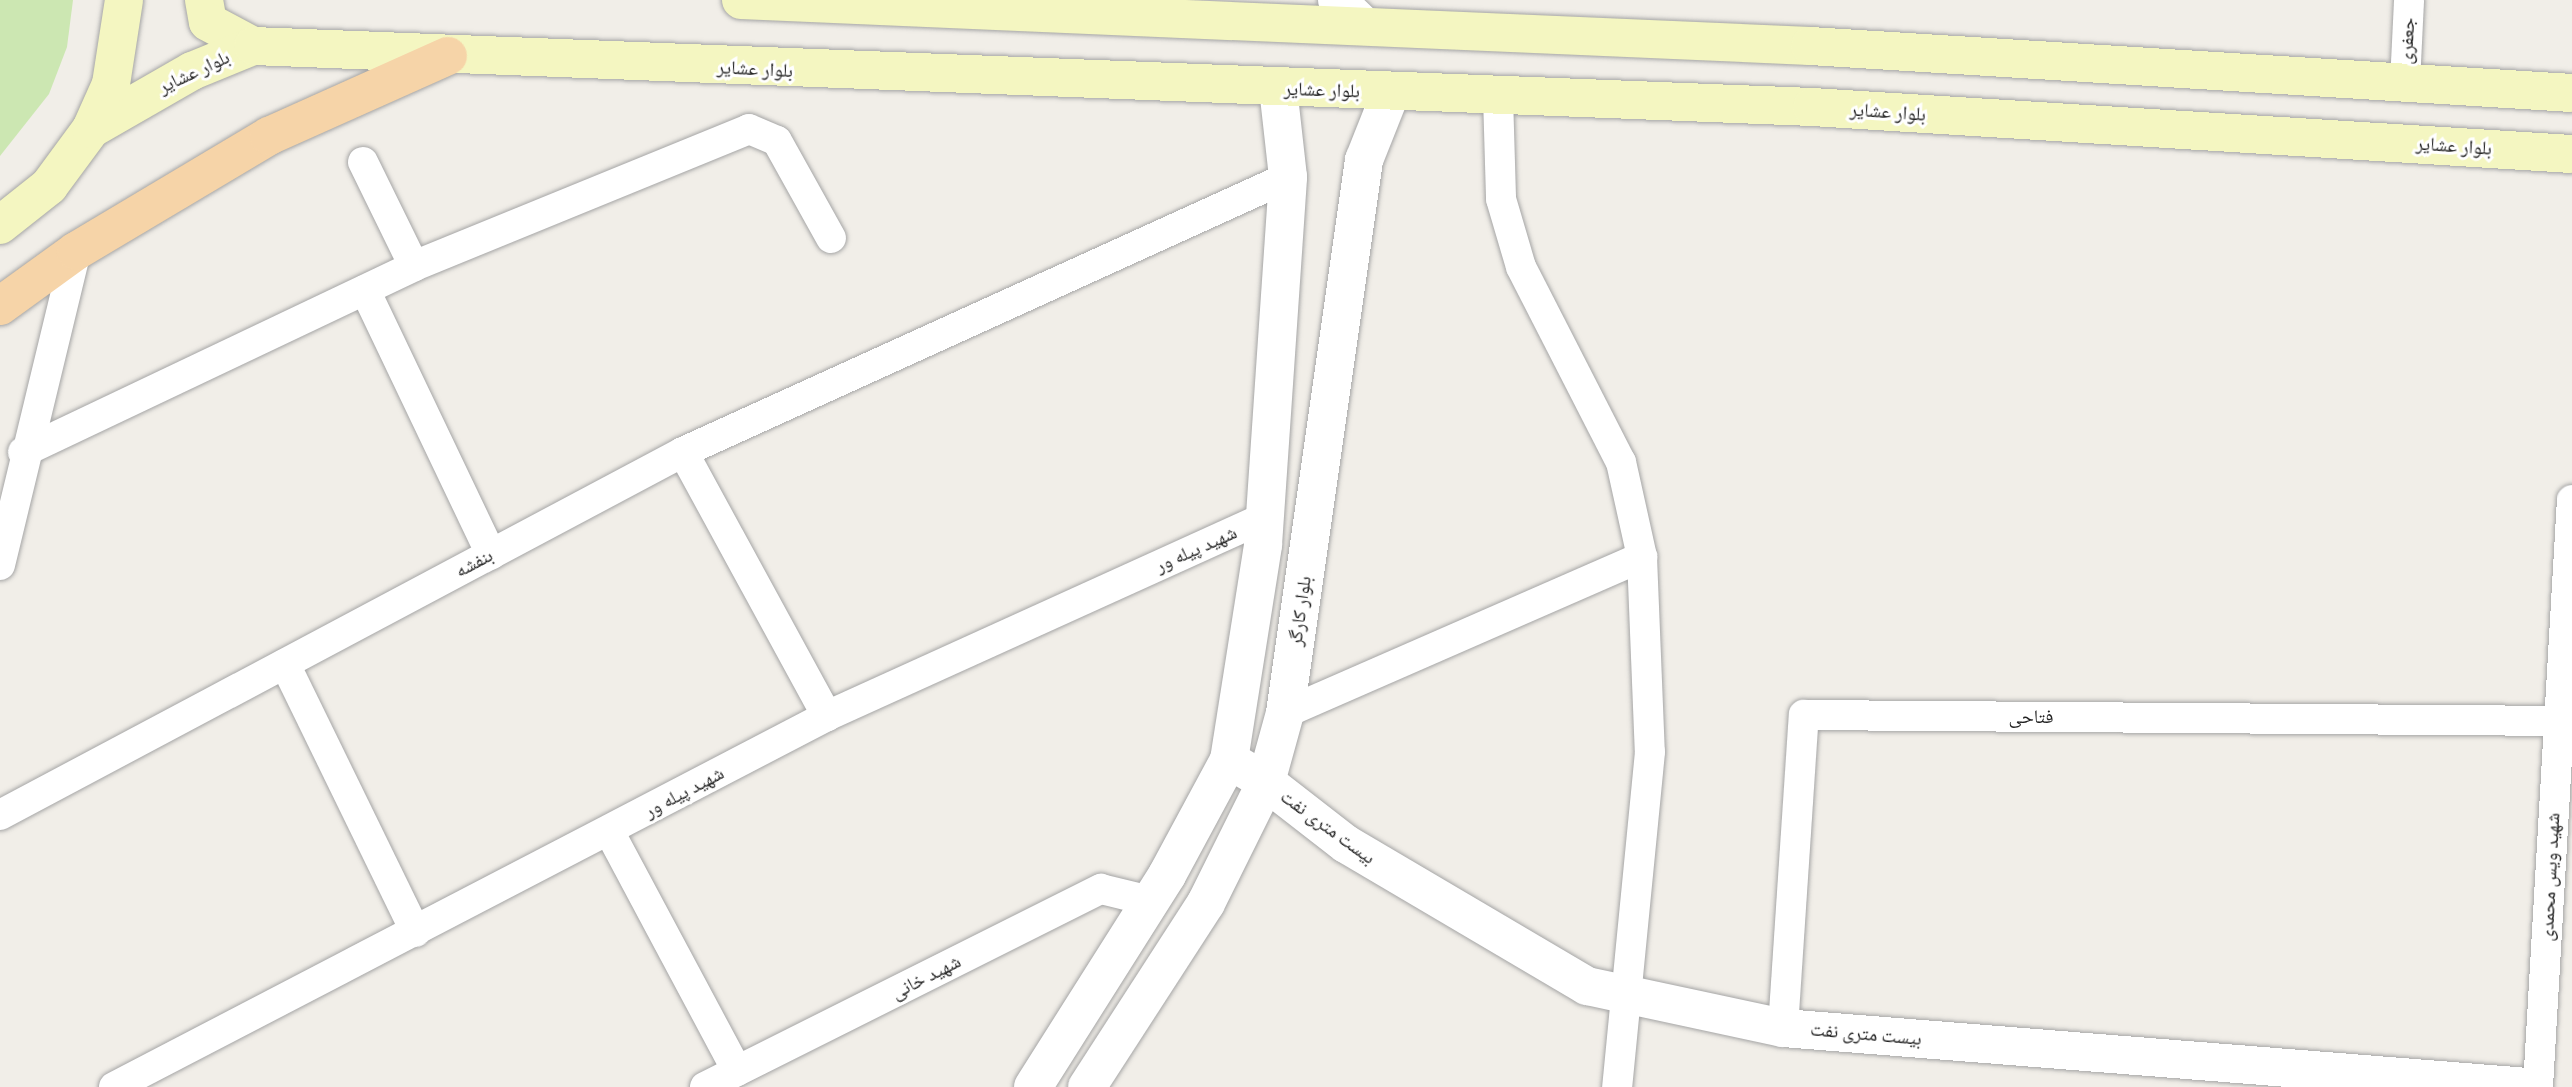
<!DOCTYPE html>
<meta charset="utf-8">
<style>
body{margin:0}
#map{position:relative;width:2572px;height:1087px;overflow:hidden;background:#f1eee8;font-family:Cabin,"Noto Naskh Arabic",sans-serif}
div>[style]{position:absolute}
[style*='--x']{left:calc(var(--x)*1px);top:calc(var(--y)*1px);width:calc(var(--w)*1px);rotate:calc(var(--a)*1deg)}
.grass>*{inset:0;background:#cce7b2}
.roads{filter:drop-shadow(0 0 2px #a5a5a5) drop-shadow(0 0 2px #a5a5a5)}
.minor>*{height:30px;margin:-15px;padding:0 15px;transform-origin:15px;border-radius:15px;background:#fff}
.tertiary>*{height:38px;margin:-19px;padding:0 19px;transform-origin:19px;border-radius:19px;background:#fff}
.secondary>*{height:38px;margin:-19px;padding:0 19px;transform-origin:19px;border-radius:19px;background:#f4f6c1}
.primary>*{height:38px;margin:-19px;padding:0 19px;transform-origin:19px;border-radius:19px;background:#f6d4a8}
span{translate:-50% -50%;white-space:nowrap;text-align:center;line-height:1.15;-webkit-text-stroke:6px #fff;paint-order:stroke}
.street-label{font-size:19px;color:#212121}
</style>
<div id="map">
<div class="grass">
<i style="clip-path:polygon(0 0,73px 0,67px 47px,49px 94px,0 156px)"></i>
</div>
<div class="roads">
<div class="minor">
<i style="--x:2405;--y:83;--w:83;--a:-87.2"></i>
<i style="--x:1498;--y:96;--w:103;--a:88.3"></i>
<i style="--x:1501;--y:199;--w:71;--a:73.6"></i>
<i style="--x:1521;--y:267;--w:219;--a:62.9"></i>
<i style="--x:1621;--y:462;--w:97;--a:77.5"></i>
<i style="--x:1642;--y:557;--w:195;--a:87.7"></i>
<i style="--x:1650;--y:752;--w:337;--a:95.6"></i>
<i style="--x:363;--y:162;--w:116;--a:63.9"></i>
<i style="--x:365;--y:290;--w:293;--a:64.5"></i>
<i style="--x:23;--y:452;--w:433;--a:-25.4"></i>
<i style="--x:414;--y:266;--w:362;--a:-22.2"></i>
<i style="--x:749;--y:129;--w:30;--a:23"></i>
<i style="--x:777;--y:141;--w:111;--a:60.9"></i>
<i style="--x:683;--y:452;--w:665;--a:-24.44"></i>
<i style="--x:0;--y:565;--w:323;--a:-76.4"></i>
<i style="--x:285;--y:664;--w:298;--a:64"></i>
<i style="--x:1285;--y:713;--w:390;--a:-23.6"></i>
<i style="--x:0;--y:815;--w:773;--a:-27.99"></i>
<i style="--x:683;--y:452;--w:301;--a:61.4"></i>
<i style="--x:609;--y:831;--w:272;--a:61.9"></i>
<i style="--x:1783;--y:1028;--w:314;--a:-86.2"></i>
<i style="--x:1804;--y:715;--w:768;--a:0.45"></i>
<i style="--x:114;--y:1087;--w:804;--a:-27.49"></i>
<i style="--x:827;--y:716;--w:480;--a:-24.4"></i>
<i style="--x:705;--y:1087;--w:443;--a:-26.6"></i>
<i style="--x:1101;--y:889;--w:50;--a:13.8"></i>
<i style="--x:2538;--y:1087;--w:588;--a:-86.69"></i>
</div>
<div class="tertiary">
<i style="--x:1337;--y:0;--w:37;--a:44"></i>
<i style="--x:1229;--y:760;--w:43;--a:30.7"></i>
<i style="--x:1266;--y:782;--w:101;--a:37.8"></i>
<i style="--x:1346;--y:844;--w:280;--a:30.5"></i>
<i style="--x:1587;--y:986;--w:200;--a:12.1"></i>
<i style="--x:1783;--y:1028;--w:747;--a:4.53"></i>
<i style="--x:1033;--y:1087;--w:251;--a:-57.7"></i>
<i style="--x:1167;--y:875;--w:131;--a:-61.7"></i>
<i style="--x:1229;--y:760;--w:218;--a:-81"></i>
<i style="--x:1263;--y:545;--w:369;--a:-86.1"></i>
<i style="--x:1288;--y:177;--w:90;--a:-96.4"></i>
<i style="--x:1087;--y:1087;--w:219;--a:-57.1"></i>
<i style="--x:1206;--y:903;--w:135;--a:-63.6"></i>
<i style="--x:1266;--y:782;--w:72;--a:-74.6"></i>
<i style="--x:1285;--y:713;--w:559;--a:-81.87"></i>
<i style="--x:1364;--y:160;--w:73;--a:-68.3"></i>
</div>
<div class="secondary">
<i style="--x:204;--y:0;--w:22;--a:80"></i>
<i style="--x:208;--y:22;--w:51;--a:28.1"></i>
<i style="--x:741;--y:0;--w:1070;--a:2.46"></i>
<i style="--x:1810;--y:46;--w:763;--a:3.53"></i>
<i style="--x:91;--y:129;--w:116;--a:-29.9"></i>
<i style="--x:192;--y:71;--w:66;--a:-22.3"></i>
<i style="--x:253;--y:46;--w:1560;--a:2.24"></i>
<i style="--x:1812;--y:107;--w:761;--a:3.54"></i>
<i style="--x:0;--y:225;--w:63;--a:-38.5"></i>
<i style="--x:49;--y:186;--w:71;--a:-53.6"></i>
<i style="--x:91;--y:129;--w:49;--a:-66"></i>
<i style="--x:111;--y:84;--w:85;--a:-81.2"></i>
</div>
<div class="primary">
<i style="--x:0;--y:306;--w:94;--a:-35.9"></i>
<i style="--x:76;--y:251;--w:225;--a:-30.8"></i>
<i style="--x:269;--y:136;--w:196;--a:-24.1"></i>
</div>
</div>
<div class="street-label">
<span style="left:2407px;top:41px;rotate:-87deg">جعفری</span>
<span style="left:755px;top:69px;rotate:3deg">بلوار عشایر</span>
<span style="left:194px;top:72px;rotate:-25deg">بلوار عشایر</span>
<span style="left:1322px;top:90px;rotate:2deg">بلوار عشایر</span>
<span style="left:1888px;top:112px;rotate:4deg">بلوار عشایر</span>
<span style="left:2454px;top:146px;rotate:4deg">بلوار عشایر</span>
<span style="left:1196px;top:549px;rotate:-24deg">شهید پیله ور</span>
<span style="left:474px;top:563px;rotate:-28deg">بنفشه</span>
<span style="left:1300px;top:611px;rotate:-82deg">بلوار کارگر</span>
<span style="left:2031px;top:717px">فتاحی</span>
<span style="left:684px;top:792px;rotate:-28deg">شهید پیله ور</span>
<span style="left:1328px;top:827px;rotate:36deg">بیست متری نفت</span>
<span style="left:2550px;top:877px;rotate:-87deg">شهید ویس محمدی</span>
<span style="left:926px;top:977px;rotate:-27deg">شهید خانی</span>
<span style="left:1866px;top:1034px;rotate:5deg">بیست متری نفت</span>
</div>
</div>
